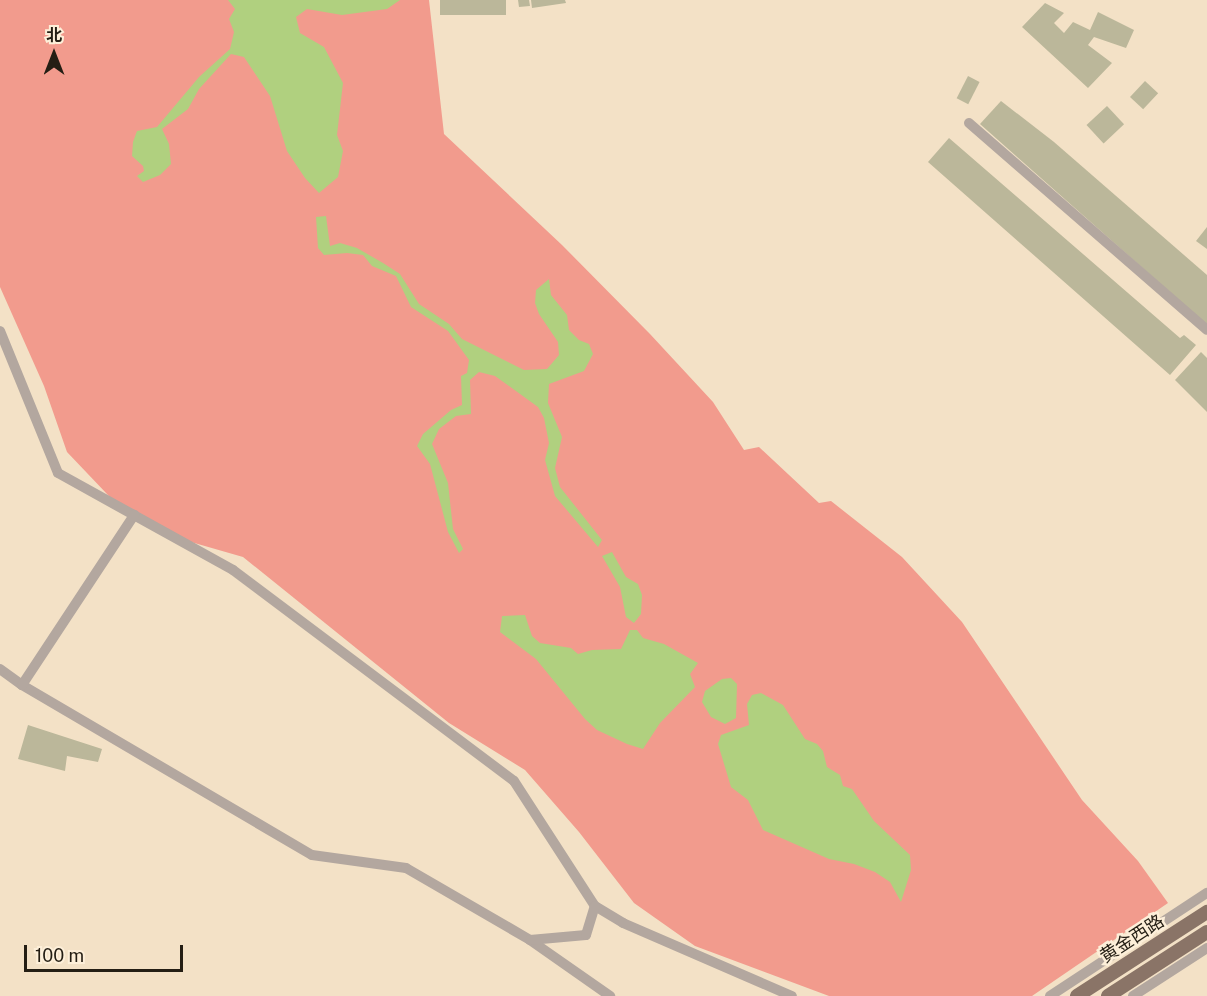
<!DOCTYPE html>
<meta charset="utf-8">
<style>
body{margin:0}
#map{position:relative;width:1207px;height:996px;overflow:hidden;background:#f3e1c6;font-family:"Public Sans","Noto Sans SC",sans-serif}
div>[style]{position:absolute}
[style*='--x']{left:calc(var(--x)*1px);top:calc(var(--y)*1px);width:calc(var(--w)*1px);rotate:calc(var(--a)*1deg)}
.green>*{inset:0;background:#f29b8d}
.water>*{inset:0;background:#b0d07f}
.building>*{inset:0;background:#bbb79a;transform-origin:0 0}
.minor>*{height:10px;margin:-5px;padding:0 5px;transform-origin:5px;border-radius:5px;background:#b3a79f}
.major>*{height:14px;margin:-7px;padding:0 7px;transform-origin:7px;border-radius:7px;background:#8a7467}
span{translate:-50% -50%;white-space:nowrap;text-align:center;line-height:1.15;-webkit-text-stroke:5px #fdefd9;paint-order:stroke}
.street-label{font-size:18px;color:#241e14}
.north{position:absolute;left:24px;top:24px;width:60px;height:60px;-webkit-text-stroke:4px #fdefd9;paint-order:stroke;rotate:0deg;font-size:16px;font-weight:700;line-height:24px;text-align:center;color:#241e14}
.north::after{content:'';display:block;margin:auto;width:21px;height:27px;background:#241e14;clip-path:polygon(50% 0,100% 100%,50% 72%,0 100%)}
.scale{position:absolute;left:24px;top:945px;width:159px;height:27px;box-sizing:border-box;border:3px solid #241e14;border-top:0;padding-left:8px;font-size:18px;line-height:21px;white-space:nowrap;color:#241e14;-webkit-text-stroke:4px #fdefd9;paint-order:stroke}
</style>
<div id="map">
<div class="green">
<i style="clip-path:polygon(0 0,429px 0,444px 134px,562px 245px,650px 334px,713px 402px,744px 450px,759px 447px,819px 503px,831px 501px,902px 557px,962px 622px,1082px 800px,1138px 861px,1168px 903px,1032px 996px,829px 996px,695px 946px,634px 903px,579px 832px,525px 770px,449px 723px,243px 557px,184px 540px,127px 515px,67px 452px,44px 386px,0 287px)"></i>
</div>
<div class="water">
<i style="clip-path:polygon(228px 0,400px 0,387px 9px,342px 15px,307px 9px,296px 17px,300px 33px,324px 47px,343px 83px,337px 135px,343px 151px,338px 177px,319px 193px,305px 178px,287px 151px,270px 96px,244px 57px,231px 54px,199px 89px,188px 109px,162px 129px,169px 144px,171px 164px,160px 175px,143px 182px,137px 176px,144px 171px,143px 166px,132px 156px,133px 142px,137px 131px,157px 127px,199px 77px,230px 49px,234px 32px,229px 19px,235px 9px)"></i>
<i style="clip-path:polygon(326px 216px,330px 246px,340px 243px,357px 248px,383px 263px,400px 274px,419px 304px,449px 324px,462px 339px,524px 370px,547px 369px,559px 355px,558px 342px,539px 314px,535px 303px,536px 290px,549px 279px,551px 295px,567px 315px,569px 330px,579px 340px,589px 344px,593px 354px,584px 371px,549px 384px,548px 403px,562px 437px,555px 468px,560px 487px,602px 540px,598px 547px,555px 496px,545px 460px,549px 443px,544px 418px,538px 407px,495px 376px,479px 372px,470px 380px,471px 414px,456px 416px,439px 429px,432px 444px,448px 483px,453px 529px,463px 549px,459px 553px,448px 532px,430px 464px,417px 446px,423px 434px,451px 410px,462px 405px,461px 376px,467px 373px,469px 360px,448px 331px,411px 307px,396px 276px,372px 266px,363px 255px,347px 253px,324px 255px,318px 248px,316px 217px)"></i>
<i style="clip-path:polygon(612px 552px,626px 577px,638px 584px,642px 595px,641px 614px,634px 623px,626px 617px,620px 587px,602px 556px)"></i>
<i style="clip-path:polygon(525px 615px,532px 636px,540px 643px,571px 648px,578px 654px,592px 650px,621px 649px,630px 630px,637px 630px,643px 638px,664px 644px,698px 663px,690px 674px,695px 687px,660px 723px,643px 749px,627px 744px,597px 730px,585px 719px,536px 659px,500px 632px,502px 616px)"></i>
<i style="clip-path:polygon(731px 678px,737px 684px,736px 718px,725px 724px,711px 717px,702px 702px,705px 691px,722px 679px)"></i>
<i style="clip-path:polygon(761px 693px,783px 705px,805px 739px,817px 744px,823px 751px,827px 767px,840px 775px,843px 786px,852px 789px,874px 821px,910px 855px,911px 870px,901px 902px,890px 882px,875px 872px,854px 864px,829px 859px,763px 830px,748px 800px,731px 787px,718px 744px,721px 735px,749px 725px,747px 704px,752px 695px)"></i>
</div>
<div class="building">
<i style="left:440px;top:0;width:66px;height:15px"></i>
<i style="clip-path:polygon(518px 0,529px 0,530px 6px,519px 7px)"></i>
<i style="clip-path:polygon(531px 0,565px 0,566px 3px,532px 8px)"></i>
<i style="clip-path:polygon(1045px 3px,1064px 13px,1054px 23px,1064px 33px,1073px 22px,1090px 30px,1098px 12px,1134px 30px,1126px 48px,1094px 37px,1088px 45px,1112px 63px,1088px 88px,1022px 27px)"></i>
<i style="left:968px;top:76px;width:13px;height:25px;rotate:27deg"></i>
<i style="left:1145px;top:81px;width:18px;height:22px;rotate:43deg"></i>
<i style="clip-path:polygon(1001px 101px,1054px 142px,1207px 275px,1207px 325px,980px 124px)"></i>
<i style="left:1107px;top:106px;width:25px;height:28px;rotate:47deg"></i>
<i style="clip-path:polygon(949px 138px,1180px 338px,1184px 335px,1196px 345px,1170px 375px,928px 162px)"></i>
<i style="clip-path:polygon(1207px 227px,1207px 249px,1196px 241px)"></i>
<i style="clip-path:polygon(1201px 352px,1207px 358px,1207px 412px,1175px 380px)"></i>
<i style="clip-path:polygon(28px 725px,102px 749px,98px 762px,67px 756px,65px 771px,18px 759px)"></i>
</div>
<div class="minor">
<i style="--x:969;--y:123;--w:315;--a:41"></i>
<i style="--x:0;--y:331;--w:153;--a:67.8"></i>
<i style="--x:58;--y:473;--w:200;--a:29"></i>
<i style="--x:233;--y:570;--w:351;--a:36.9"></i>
<i style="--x:514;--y:781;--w:149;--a:57.1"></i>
<i style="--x:595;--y:906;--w:33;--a:31"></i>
<i style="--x:623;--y:923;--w:184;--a:23.4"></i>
<i style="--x:0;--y:669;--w:27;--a:36"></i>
<i style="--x:22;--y:685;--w:336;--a:30.4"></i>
<i style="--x:312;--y:855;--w:95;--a:7.9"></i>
<i style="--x:406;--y:868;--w:143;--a:30.1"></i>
<i style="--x:530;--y:940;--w:98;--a:35"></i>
<i style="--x:22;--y:685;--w:204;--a:-56.6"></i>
<i style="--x:530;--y:940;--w:56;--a:-5.1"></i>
<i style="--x:586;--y:935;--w:30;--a:-73"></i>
<i style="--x:1050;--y:996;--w:188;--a:-33.3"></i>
<i style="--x:1133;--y:996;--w:88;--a:-33"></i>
</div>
<div class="major">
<i style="--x:1077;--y:996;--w:155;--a:-32.9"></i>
<i style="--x:1108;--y:996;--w:118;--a:-32.9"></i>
</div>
<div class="street-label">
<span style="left:1132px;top:939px;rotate:-33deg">黄金西路</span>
</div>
<div class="north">北</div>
<div class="scale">100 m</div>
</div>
